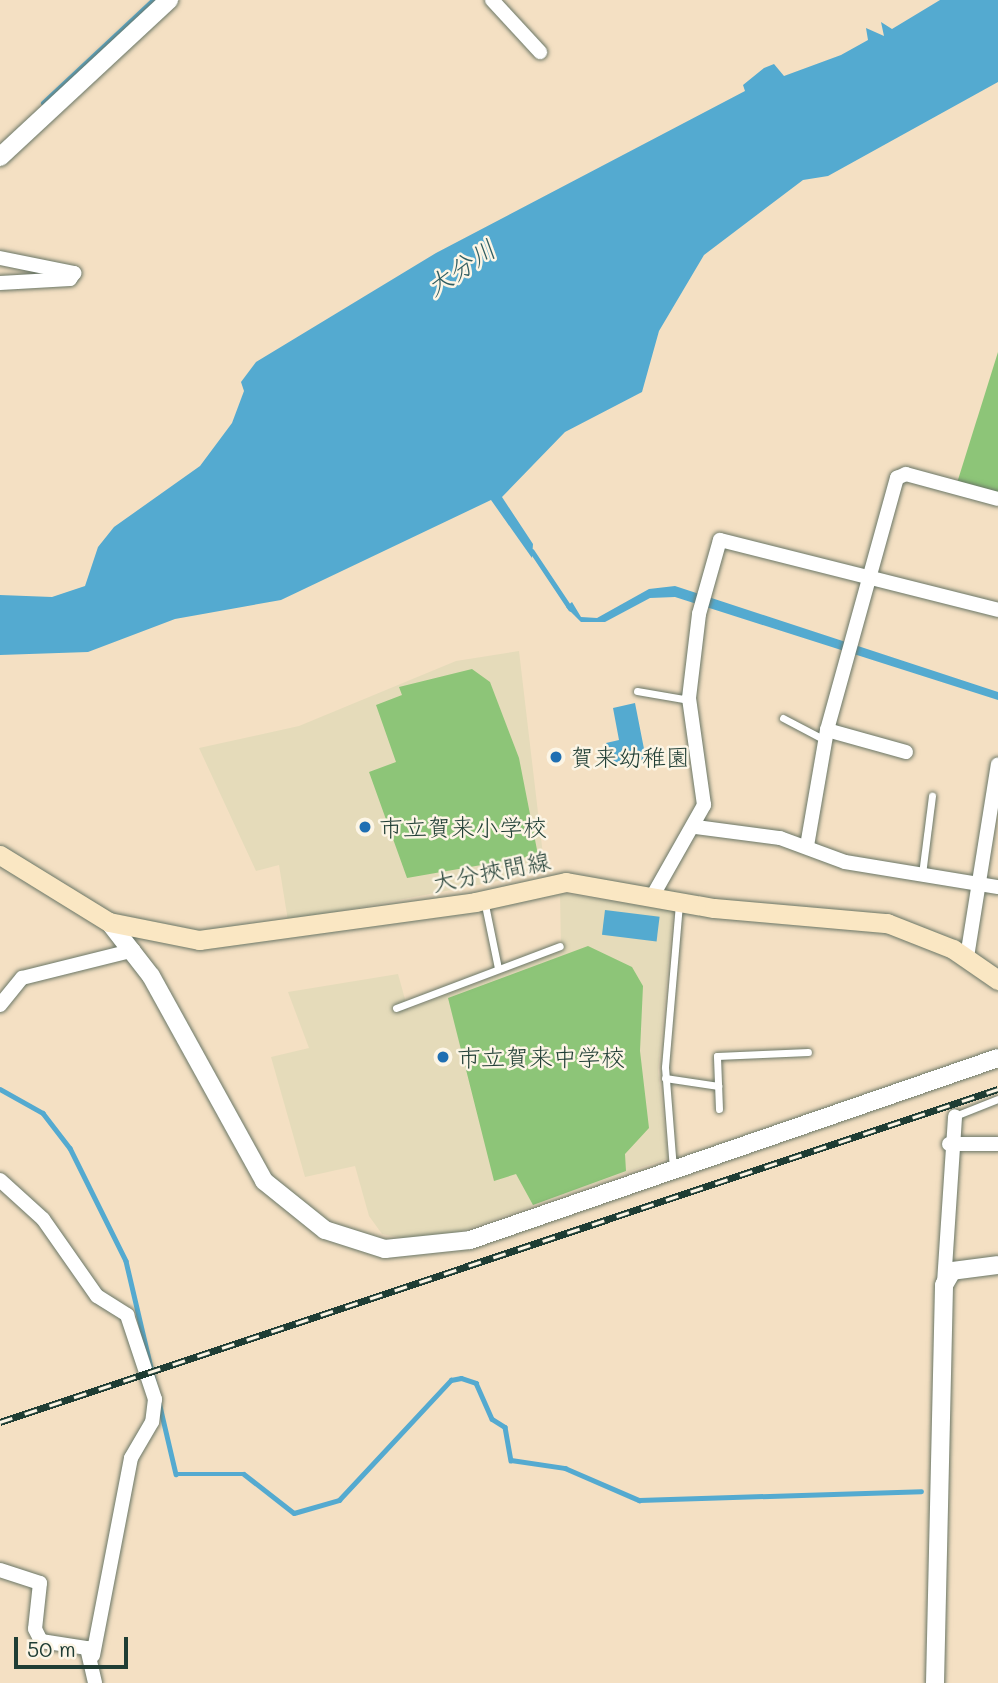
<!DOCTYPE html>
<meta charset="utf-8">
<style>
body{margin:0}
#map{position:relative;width:998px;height:1683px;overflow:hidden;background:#f4e0c3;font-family:Mali,"Klee One",sans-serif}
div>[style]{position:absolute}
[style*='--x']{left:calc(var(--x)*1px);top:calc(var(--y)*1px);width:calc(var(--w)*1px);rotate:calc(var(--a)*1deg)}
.built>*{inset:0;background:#e5dbba}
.green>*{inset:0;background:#8dc578}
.water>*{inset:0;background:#54aad0;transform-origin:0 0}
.stream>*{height:4.5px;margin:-2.25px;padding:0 2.25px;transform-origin:2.25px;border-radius:2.25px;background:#54aad0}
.roads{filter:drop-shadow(0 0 2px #6a7666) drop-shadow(0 0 2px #6a7666)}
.service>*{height:7px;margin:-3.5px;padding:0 3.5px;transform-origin:3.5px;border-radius:3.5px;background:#fff}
.minor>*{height:14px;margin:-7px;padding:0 7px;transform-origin:7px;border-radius:7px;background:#fff}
.tertiary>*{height:18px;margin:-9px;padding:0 9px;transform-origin:9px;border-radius:9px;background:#fff}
.secondary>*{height:19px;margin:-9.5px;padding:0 9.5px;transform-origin:9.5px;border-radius:9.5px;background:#fae7c3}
.rail>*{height:7px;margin-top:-3.5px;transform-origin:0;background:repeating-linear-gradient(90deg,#fcf5e5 0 13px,#1f3d34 0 26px);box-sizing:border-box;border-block:2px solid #1f3d34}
.dots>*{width:19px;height:19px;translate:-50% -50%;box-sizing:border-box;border:4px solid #fcf5e5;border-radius:50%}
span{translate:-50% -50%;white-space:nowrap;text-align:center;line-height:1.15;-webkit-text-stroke:5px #fcf5e5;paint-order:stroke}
.poi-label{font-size:24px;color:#1f3d34}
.left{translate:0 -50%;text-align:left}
.street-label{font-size:24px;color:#1f3d34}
.water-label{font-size:26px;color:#2f5e63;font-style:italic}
.scale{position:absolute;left:14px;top:1637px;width:114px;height:32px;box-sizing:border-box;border:4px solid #1f3d34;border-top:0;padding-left:9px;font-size:21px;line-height:24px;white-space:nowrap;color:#1f3d34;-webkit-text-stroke:5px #fcf5e5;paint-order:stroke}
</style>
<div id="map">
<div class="built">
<i style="clip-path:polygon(519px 651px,545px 872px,288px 921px,279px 865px,256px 871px,199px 748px,299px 726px,456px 661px)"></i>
<i style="clip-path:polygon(560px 893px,673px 911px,658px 1071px,668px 1158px,450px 1235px,413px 1240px,382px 1234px,369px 1216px,355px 1166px,305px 1177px,271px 1057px,309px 1048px,288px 992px,398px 974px,408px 1010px,561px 950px)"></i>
</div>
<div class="green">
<i style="clip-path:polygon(998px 352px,998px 494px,957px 483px)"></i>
<i style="clip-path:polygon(472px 669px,490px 682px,519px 758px,538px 855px,407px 878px,369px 772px,396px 762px,376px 705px,402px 695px,399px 687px)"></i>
<i style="clip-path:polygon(588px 946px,632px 967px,643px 986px,640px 1051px,649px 1128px,625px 1154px,626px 1171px,533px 1205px,516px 1174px,494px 1181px,448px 998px)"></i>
</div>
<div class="water">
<i style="clip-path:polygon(940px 0,998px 0,998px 82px,828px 176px,803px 180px,704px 255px,659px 331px,642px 392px,565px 432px,502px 497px,533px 544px,532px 558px,491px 500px,281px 600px,175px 619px,88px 652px,0 655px,0 595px,52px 597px,85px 586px,98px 547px,114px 527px,200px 466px,232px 423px,244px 391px,241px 382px,256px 362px,436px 253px,745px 91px,743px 85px,764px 68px,774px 64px,784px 76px,841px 55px,868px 40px,866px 28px,884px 36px,881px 22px,892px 29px)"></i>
<i style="clip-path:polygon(675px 586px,998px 692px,998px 700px,675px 597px,650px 598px,605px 622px,581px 622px,566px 607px,572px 602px,581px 617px,597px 618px,649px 589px)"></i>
<i style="clip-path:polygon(635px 703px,646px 759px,610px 766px,606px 743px,619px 740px,613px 708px)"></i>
<i style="left:605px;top:910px;width:55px;height:25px;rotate:7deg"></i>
</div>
<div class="stream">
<i style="--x:43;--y:103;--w:151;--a:-43.1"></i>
<i style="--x:532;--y:551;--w:69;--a:56.3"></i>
<i style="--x:0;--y:1089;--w:49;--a:29.2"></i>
<i style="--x:43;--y:1113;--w:44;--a:52.4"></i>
<i style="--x:70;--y:1148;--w:126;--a:63.6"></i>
<i style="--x:126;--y:1261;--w:219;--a:76.8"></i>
<i style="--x:176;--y:1474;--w:68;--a:0"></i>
<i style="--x:244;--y:1474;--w:63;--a:38"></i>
<i style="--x:294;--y:1513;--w:47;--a:-16.1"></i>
<i style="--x:339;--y:1500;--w:164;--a:-47"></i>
<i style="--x:451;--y:1380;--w:10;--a:-11"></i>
<i style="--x:461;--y:1378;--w:16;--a:18"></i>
<i style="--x:476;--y:1383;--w:39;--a:66"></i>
<i style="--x:492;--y:1419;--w:15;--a:32"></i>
<i style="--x:505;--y:1427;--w:34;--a:80"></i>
<i style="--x:511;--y:1460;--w:55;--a:8.4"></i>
<i style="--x:565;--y:1468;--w:81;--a:23.4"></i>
<i style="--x:639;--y:1500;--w:282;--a:-1.8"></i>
</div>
<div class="roads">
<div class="service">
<i style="--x:637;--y:691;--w:53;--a:9.8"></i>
<i style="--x:783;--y:718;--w:47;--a:27.6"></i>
<i style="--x:922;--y:874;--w:79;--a:-82.7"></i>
<i style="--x:484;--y:900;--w:69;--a:78.4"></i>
<i style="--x:396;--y:1008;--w:175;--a:-20.7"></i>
<i style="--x:665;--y:1078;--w:54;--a:8.6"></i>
<i style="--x:719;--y:1109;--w:53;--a:-92.2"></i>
<i style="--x:717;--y:1056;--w:91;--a:-2.5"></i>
<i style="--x:955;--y:1116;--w:46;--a:-21.6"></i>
<i style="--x:673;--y:1169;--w:102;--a:-94.5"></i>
<i style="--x:665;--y:1067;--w:165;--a:-85.1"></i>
</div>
<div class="minor">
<i style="--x:492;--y:0;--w:71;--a:47.3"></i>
<i style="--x:0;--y:258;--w:76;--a:11.5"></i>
<i style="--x:74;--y:273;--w:7;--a:124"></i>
<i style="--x:70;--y:279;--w:70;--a:176.7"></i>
<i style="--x:827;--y:730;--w:82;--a:15.6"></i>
<i style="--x:696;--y:827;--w:85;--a:7.5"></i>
<i style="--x:780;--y:838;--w:69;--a:20.3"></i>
<i style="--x:845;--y:862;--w:155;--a:9.3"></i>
<i style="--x:807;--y:846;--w:118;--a:-80.2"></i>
<i style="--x:827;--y:730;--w:262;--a:-74.5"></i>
<i style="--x:897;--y:478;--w:10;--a:-24"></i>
<i style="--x:906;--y:474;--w:95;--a:15.2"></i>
<i style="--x:652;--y:897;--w:106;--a:-60.5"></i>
<i style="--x:704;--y:805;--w:108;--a:-98"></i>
<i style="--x:689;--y:698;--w:85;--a:-83.2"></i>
<i style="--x:699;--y:614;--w:77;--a:-74.2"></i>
<i style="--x:720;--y:540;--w:287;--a:14.1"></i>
<i style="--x:967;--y:957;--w:195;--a:-80.9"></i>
<i style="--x:0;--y:1005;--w:35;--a:-51"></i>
<i style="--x:22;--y:978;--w:115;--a:-14"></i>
<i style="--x:949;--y:1144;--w:49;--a:0"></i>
<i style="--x:0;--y:1180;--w:58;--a:42.2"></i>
<i style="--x:43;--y:1219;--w:94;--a:55"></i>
<i style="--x:97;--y:1296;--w:36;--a:32"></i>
<i style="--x:127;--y:1315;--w:89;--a:71.6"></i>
<i style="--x:155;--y:1399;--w:23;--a:97"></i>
<i style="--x:152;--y:1422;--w:42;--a:120.3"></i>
<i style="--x:131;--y:1458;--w:201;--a:100.9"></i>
<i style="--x:944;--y:1283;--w:167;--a:-86.2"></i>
<i style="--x:0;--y:1570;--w:42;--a:18"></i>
<i style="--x:40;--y:1583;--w:46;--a:96.2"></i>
<i style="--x:35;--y:1629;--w:13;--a:63"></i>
<i style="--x:41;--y:1641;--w:47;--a:8.7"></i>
<i style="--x:87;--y:1648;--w:36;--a:77"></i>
</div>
<div class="tertiary">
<i style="--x:0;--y:157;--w:231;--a:-42.9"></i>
<i style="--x:109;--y:922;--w:68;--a:52.1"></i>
<i style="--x:151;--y:976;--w:234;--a:61.1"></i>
<i style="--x:264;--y:1181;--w:78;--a:38.8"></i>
<i style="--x:325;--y:1230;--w:63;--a:17.6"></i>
<i style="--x:385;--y:1249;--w:85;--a:-6"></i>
<i style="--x:470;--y:1240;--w:558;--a:-19.02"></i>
<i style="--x:935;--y:1683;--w:398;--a:-88.7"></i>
<i style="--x:944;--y:1285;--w:16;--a:-60"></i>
<i style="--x:952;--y:1271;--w:46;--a:-7.4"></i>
</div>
<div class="secondary">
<i style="--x:0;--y:855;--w:128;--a:31.6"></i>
<i style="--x:109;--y:922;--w:92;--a:11.3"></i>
<i style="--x:199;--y:940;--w:279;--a:-7.8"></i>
<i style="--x:475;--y:902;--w:93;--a:-12.4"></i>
<i style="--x:566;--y:882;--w:150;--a:10"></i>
<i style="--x:714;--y:908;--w:174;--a:5"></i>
<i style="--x:887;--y:923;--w:71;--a:21.5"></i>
<i style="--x:953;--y:949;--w:55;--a:34.6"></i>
</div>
</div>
<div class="rail">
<i style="--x:0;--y:1422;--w:1052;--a:-18.45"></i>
</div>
<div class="dots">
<i style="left:556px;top:757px;background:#1f6fb2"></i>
<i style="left:365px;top:827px;background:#1f6fb2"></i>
<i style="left:443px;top:1057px;background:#1f6fb2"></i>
</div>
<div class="poi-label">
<span class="left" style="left:570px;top:757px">賀来幼稚園</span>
<span class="left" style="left:379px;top:827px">市立賀来小学校</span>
<span class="left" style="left:457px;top:1057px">市立賀来中学校</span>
</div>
<div class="street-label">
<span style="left:491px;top:871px;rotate:-11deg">大分挾間線</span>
</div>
<div class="water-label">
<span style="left:461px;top:268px;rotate:-34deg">大分川</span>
</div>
<div class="scale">50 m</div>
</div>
